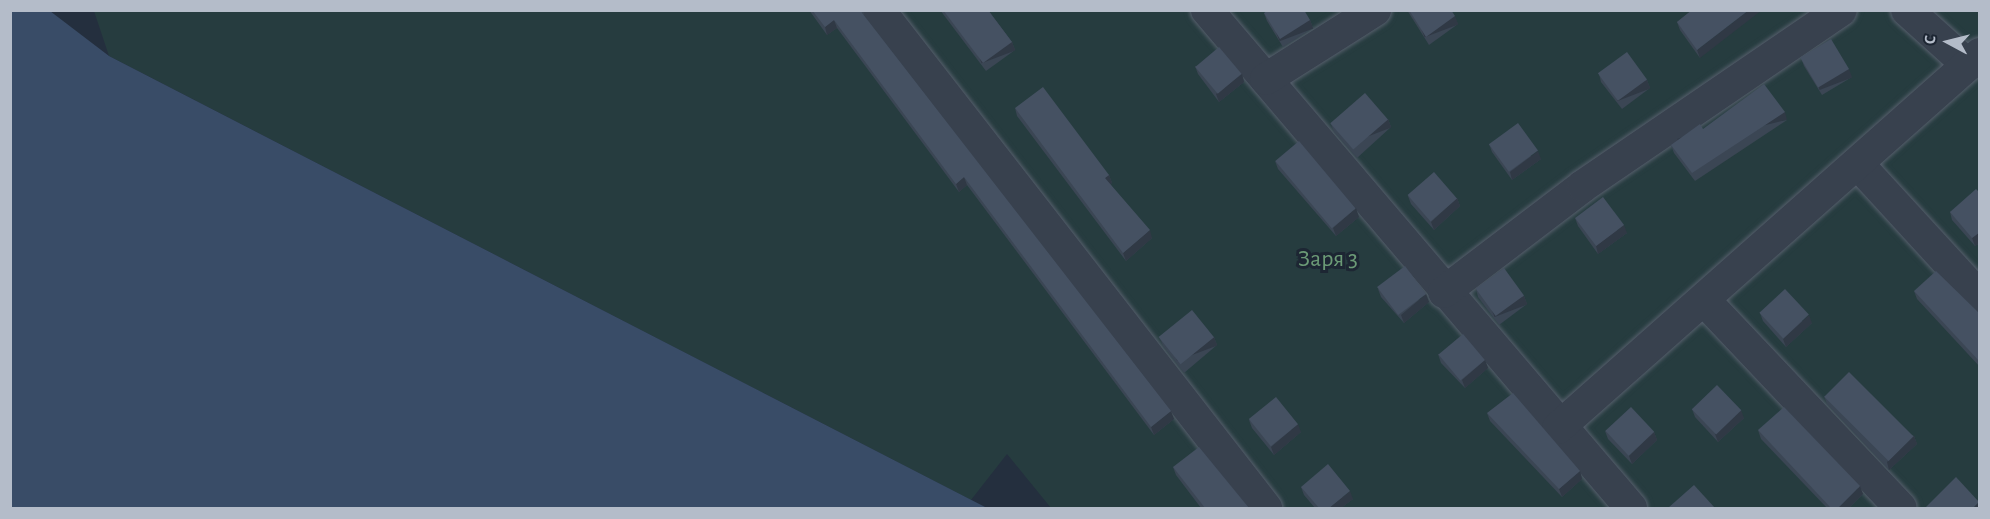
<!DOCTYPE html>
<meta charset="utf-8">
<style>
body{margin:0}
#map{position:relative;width:1990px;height:519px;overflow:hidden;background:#242f3e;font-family:"Alegreya Sans",sans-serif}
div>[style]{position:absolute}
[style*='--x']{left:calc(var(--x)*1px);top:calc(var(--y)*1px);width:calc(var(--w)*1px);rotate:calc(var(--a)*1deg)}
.green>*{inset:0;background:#263c3f}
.water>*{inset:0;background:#394c67}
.roads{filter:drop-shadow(0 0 2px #565f6c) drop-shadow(0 0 2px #565f6c)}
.minor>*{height:32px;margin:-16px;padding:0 16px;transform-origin:16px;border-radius:16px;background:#38414e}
.wall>*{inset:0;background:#3b4654}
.shaded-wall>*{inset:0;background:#303945;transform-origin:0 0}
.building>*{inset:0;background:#455162;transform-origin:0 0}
span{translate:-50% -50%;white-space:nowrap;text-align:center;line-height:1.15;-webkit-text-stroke:6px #1d2633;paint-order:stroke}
.park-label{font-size:24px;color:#6b9a76}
.frame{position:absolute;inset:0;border:12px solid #b4bcc9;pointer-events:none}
.north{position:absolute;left:1918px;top:12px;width:60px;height:60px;-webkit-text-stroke:4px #1d2633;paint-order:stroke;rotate:277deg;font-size:16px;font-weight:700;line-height:24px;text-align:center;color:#b4bcc9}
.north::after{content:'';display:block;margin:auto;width:21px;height:27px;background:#b4bcc9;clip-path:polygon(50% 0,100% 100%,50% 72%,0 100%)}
</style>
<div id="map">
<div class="green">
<i style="clip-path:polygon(94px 11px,1979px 11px,1979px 508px,1051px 508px,1007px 454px,971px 500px,109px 56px)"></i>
</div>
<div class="water">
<i style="clip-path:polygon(10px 11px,50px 11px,109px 56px,987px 508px,11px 508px)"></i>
</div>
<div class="roads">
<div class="minor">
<i style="--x:879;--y:10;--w:631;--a:52.15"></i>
<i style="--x:1207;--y:10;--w:654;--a:49.59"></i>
<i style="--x:1907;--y:10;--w:82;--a:42"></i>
<i style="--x:1266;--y:79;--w:129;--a:-32.3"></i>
<i style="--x:1858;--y:164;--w:180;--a:47.5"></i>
<i style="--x:1444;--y:292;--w:175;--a:-37.3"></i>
<i style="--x:1583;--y:186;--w:312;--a:-34.3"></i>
<i style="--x:1704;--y:300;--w:286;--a:46.6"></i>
<i style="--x:1558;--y:428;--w:564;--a:-41.55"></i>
</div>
</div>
<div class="wall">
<i style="clip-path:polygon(809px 10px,863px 10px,864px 15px,1174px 419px,1154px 435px,967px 185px,959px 192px,837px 28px,827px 35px)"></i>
<i style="clip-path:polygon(940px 10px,988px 10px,1012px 42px,1015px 50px,986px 71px)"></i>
<i style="clip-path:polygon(1407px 10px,1451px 10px,1458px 24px,1429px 45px)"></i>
<i style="clip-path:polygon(1692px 10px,1700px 58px,1680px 30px,1677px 22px)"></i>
<i style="clip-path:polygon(1264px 13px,1310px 20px,1313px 28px,1283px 47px,1267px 21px)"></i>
<i style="clip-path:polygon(1801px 58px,1852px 77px,1822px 95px,1804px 66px)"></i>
<i style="clip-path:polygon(1195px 66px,1242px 74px,1244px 82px,1219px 102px,1198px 74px)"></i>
<i style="clip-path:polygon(1599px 74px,1647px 80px,1650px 88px,1622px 109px,1601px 82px)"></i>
<i style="clip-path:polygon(1015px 108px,1109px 175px,1112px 183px,1110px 184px,1152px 238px,1126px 261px,1017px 116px)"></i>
<i style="clip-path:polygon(1388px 119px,1391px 127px,1357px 158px,1334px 132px,1331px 124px)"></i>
<i style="clip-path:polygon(1787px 120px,1695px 181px,1674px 153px,1671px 145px,1703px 129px)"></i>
<i style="clip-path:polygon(1489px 144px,1541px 159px,1512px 180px,1492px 152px)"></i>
<i style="clip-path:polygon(1275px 161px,1359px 217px,1336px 236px,1278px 169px)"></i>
<i style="clip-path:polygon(1980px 193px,1980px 243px,1975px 246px,1952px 220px,1950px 212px)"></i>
<i style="clip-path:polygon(1408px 196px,1457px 198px,1460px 206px,1434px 230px,1411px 204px)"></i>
<i style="clip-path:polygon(1575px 218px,1627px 233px,1598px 254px,1578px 226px)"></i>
<i style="clip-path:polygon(1378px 289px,1429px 302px,1404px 323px,1381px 297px)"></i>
<i style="clip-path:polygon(1476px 289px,1524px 296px,1527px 304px,1499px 325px,1478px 297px)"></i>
<i style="clip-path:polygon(1914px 291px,1980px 314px,1980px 367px,1917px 299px)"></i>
<i style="clip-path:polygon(1760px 313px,1812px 323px,1786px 347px,1763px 321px)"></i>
<i style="clip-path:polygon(1214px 337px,1217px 345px,1184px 373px,1163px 346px,1160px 338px)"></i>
<i style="clip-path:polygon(1438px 354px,1485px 360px,1488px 368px,1465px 388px,1441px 363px)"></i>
<i style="clip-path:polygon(1824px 396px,1914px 436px,1917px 444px,1889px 470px,1827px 404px)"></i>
<i style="clip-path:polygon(1692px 409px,1744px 418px,1718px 442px,1695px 417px)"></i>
<i style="clip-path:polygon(1487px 413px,1580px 471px,1582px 479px,1562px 497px,1490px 421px)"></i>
<i style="clip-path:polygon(1249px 420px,1301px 432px,1274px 455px,1252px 428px)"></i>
<i style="clip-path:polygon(1758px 430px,1863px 494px,1849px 508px,1827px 508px,1761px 439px)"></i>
<i style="clip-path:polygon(1605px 431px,1654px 432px,1657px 440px,1632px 464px,1608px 439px)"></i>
<i style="clip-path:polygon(1173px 467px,1249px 508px,1201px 508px,1176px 475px)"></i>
<i style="clip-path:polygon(1301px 487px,1353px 499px,1341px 508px,1315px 508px,1304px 495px)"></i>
</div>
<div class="shaded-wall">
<i style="clip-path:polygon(1749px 10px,1762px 10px,1700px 58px,1697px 50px)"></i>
<i style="left:1455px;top:16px;width:9px;height:36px;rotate:69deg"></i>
<i style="clip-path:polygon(834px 20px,837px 28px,827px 35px,825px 27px)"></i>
<i style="left:1310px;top:20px;width:9px;height:36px;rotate:69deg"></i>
<i style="left:1012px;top:42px;width:9px;height:36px;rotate:69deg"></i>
<i style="left:1849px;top:69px;width:9px;height:35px;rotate:69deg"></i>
<i style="clip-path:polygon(1242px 74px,1244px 82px,1219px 102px,1216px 94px)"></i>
<i style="left:1647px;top:80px;width:9px;height:35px;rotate:69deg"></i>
<i style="left:1785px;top:112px;width:8px;height:111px;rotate:76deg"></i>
<i style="left:1388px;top:119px;width:9px;height:46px;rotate:69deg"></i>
<i style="clip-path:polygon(1538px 151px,1541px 159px,1512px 180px,1510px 172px)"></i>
<i style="clip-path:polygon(1109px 175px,1112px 183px,1108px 186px,1105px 178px)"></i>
<i style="clip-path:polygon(964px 177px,967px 185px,959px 192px,956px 184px)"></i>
<i style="clip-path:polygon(1457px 198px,1460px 206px,1434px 230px,1431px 222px)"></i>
<i style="clip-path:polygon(1356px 208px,1359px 217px,1336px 236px,1333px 228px)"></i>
<i style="clip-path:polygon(1624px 225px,1627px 233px,1598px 254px,1596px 246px)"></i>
<i style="clip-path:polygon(1150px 230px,1152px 238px,1126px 261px,1123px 253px)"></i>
<i style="clip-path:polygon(1980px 232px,1980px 243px,1975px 246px,1972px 238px)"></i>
<i style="clip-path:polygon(1426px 294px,1429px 302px,1404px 323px,1401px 315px)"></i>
<i style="left:1524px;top:296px;width:9px;height:35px;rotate:69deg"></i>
<i style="clip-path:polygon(1809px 315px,1812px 323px,1786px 347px,1783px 339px)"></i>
<i style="left:1214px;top:337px;width:9px;height:43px;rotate:69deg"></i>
<i style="clip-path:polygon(1485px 360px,1488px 368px,1465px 388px,1462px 380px)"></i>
<i style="clip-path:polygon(1741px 410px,1744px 418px,1718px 442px,1715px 434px)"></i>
<i style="clip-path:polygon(1171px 411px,1174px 419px,1154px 435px,1151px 427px)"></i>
<i style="clip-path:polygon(1298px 424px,1301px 432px,1274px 455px,1271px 447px)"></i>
<i style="clip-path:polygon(1654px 432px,1657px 440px,1632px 464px,1629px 456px)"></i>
<i style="clip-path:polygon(1914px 436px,1917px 444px,1889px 470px,1887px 462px)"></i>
<i style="clip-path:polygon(1580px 471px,1582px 479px,1562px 497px,1559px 489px)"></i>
<i style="clip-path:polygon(1860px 486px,1863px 494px,1849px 508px,1838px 508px)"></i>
<i style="clip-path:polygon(1350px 491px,1353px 499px,1341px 508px,1329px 508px)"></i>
<i style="clip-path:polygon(1979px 502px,1980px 508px,1973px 508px)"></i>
</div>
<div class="building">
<i style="clip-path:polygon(812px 10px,861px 10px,862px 13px,1171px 411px,1151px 427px,964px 177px,956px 184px,834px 20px,825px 27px)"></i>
<i style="clip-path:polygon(943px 10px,988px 10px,1012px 42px,983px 63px)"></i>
<i style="clip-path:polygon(1268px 10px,1304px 10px,1310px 20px,1280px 39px,1264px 13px)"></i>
<i style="clip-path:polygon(1409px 10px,1451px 10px,1455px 16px,1426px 37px)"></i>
<i style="clip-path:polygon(1692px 10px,1749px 10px,1697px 50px,1677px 22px)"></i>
<i style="left:1831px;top:39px;width:35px;height:36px;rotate:59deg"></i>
<i style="left:1219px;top:47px;width:35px;height:31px;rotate:50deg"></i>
<i style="left:1627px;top:52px;width:34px;height:36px;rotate:54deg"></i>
<i style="clip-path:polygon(1764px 84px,1785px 112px,1692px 173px,1671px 145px,1700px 124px,1703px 129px)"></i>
<i style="clip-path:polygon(1043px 87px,1109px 175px,1105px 178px,1150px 230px,1123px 253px,1015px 108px)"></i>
<i style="left:1365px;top:93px;width:35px;height:46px;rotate:49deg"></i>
<i style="left:1518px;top:123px;width:34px;height:36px;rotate:54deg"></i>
<i style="left:1299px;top:141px;width:88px;height:31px;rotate:50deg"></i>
<i style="left:1434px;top:172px;width:35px;height:35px;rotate:49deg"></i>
<i style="clip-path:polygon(1976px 189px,1980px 193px,1980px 232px,1972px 238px,1950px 212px)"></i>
<i style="left:1603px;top:197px;width:35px;height:35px;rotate:53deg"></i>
<i style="left:1405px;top:266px;width:35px;height:35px;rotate:53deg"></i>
<i style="left:1504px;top:268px;width:34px;height:35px;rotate:54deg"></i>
<i style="clip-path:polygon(1936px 271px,1980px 314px,1980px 362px,1914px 291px)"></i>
<i style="left:1785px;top:289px;width:35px;height:35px;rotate:47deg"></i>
<i style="left:1192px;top:310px;width:35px;height:43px;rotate:51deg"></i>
<i style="left:1463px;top:334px;width:34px;height:32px;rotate:50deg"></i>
<i style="left:1849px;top:372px;width:91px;height:35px;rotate:45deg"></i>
<i style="left:1717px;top:385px;width:35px;height:35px;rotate:46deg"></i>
<i style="clip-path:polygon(1513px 393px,1580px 471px,1559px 489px,1487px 413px)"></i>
<i style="left:1276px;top:397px;width:35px;height:35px;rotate:51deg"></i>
<i style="left:1631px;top:407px;width:34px;height:35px;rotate:47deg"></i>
<i style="clip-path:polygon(1784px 407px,1860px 486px,1838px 508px,1831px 508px,1758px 430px)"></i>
<i style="clip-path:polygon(1199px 447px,1249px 508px,1205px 508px,1173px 467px)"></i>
<i style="clip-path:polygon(1328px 464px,1350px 491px,1329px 508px,1319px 508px,1301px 487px)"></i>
<i style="clip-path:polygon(1956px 477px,1979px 502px,1973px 508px,1925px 508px)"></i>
<i style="clip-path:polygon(1694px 485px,1715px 508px,1668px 508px)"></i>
</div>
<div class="park-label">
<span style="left:1328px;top:260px">Заря 3</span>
</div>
<div class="frame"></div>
<div class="north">С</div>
</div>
